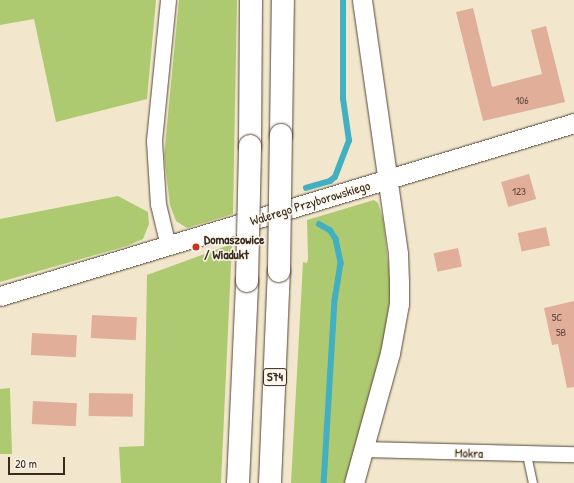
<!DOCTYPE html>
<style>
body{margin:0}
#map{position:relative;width:574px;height:483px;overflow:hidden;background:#f2e7cd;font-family:"Patrick Hand",sans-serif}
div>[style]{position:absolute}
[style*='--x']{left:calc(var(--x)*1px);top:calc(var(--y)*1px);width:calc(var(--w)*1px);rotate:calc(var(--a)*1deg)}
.green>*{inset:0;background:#aeca70}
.stream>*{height:5.5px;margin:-2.75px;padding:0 2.75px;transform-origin:2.75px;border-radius:2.75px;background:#43b0c1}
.building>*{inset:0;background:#e1ae9a;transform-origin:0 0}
.roads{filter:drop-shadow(0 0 1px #564638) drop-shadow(0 0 1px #564638)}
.service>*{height:8px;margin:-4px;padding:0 4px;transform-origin:4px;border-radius:4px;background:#fff}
.minor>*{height:15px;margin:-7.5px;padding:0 7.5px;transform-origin:7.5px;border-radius:7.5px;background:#fff}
.tertiary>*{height:19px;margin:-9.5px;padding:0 9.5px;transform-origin:9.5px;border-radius:9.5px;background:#fff}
.motorway>*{height:22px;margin:-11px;padding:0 11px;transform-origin:11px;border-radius:11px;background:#fff}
.bridges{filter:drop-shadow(0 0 1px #564638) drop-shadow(0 0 1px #564638)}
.motorway-bridge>*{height:22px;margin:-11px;padding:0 11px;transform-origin:11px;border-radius:11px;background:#fff}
.dots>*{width:11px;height:11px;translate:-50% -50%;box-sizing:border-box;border:2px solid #fbf7ec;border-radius:50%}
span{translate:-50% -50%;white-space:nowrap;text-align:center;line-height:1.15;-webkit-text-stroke:3px #fbf7ec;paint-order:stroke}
.number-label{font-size:11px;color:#644b3d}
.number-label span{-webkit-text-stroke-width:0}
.shield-label span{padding:1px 3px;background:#fbf7ec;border:1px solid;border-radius:3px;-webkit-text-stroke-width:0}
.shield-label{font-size:12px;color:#3b2a1e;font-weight:700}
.street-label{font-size:13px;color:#3b2a1e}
.poi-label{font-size:13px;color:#3b2a1e;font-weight:700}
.left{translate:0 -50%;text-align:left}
.scale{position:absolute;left:8px;top:457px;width:57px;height:18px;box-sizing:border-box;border:2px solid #3b2a1e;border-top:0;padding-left:5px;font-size:12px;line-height:14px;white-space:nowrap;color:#3b2a1e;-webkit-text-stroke:3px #fbf7ec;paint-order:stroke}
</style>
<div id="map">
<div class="green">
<i style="clip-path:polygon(0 0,156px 0,147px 99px,56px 122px,34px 19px,0 25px)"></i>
<i style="clip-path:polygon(179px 0,237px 0,233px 214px,187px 228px,176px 221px,170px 205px,164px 156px)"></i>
<i style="clip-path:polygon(118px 196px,148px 212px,149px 224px,143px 239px,127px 246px,0 282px,0 219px)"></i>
<i style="clip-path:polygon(374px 200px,378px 203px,383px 219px,391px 285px,389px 305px,386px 331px,346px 483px,291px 483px,303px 262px,307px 263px,308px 259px,307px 220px)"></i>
<i style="clip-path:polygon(232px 244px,221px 483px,121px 483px,119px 447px,144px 446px,147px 275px)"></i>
<i style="clip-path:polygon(10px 388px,12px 454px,0 454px,0 389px)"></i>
</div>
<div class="stream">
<i style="--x:306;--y:188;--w:25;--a:-16"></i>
<i style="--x:330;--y:181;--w:6;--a:-39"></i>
<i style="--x:335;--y:177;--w:39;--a:-69"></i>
<i style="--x:349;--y:141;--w:42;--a:-98.1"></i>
<i style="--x:343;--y:99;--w:99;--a:-90"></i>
<i style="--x:319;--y:224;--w:13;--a:29"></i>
<i style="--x:330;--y:230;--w:11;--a:56"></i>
<i style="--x:336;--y:239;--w:25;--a:78"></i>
<i style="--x:341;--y:263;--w:37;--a:99"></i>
<i style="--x:335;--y:300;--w:183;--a:93.4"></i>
</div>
<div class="building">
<i style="clip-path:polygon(473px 8px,492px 87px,542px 74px,531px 30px,546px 26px,565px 102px,483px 121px,456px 12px)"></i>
<i style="left:529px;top:174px;width:26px;height:29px;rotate:74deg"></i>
<i style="left:546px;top:227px;width:19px;height:29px;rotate:78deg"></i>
<i style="left:458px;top:248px;width:19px;height:25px;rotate:78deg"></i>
<i style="clip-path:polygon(574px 301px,574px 387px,567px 388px,558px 344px,552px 345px,544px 308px)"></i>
<i style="left:92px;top:315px;width:45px;height:23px;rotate:3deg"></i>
<i style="left:32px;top:333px;width:45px;height:22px;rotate:3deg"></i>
<i style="left:89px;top:393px;width:44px;height:23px;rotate:1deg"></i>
<i style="left:33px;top:401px;width:44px;height:23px;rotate:3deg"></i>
</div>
<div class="roads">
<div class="service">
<i style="--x:527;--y:455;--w:29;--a:78"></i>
</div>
<div class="minor">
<i style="--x:168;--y:0;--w:142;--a:95.7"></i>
<i style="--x:154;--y:141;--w:63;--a:86.4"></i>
<i style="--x:158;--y:204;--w:43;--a:76.6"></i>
<i style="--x:363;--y:449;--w:211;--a:1.4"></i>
</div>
<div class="tertiary">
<i style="--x:0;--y:296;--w:600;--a:-16.77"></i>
<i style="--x:354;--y:483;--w:135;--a:-74.5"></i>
<i style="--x:390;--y:353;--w:50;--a:-79.6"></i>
<i style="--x:399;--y:304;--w:22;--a:-90"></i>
<i style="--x:399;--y:282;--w:29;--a:-92"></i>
<i style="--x:398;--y:253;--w:256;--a:-98.1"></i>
</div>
<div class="motorway">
<i style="--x:281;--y:135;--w:135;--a:-89.2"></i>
<i style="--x:250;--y:146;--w:146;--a:-89.6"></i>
<i style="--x:238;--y:483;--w:202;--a:-87.4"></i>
<i style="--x:270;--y:483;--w:212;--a:-87.6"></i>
</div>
</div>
<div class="bridges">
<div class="motorway-bridge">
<i style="--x:279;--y:271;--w:136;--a:-89.2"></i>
<i style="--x:247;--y:281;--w:135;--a:-88.7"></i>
</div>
</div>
<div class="dots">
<i style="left:196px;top:247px;background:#c8321e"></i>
</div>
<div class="number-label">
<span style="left:522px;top:100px">106</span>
<span style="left:519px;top:191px">123</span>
<span style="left:557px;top:317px">5C</span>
<span style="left:561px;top:332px">5B</span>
</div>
<div class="shield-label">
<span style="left:275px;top:377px">S74</span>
</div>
<div class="street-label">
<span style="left:310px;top:203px;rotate:-17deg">Walerego Przyborowskiego</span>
<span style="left:469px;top:453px;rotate:2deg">Mokra</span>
</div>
<div class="poi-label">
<span class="left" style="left:204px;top:247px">Domaszowice<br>/ Wiadukt</span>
</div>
<div class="scale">20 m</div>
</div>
